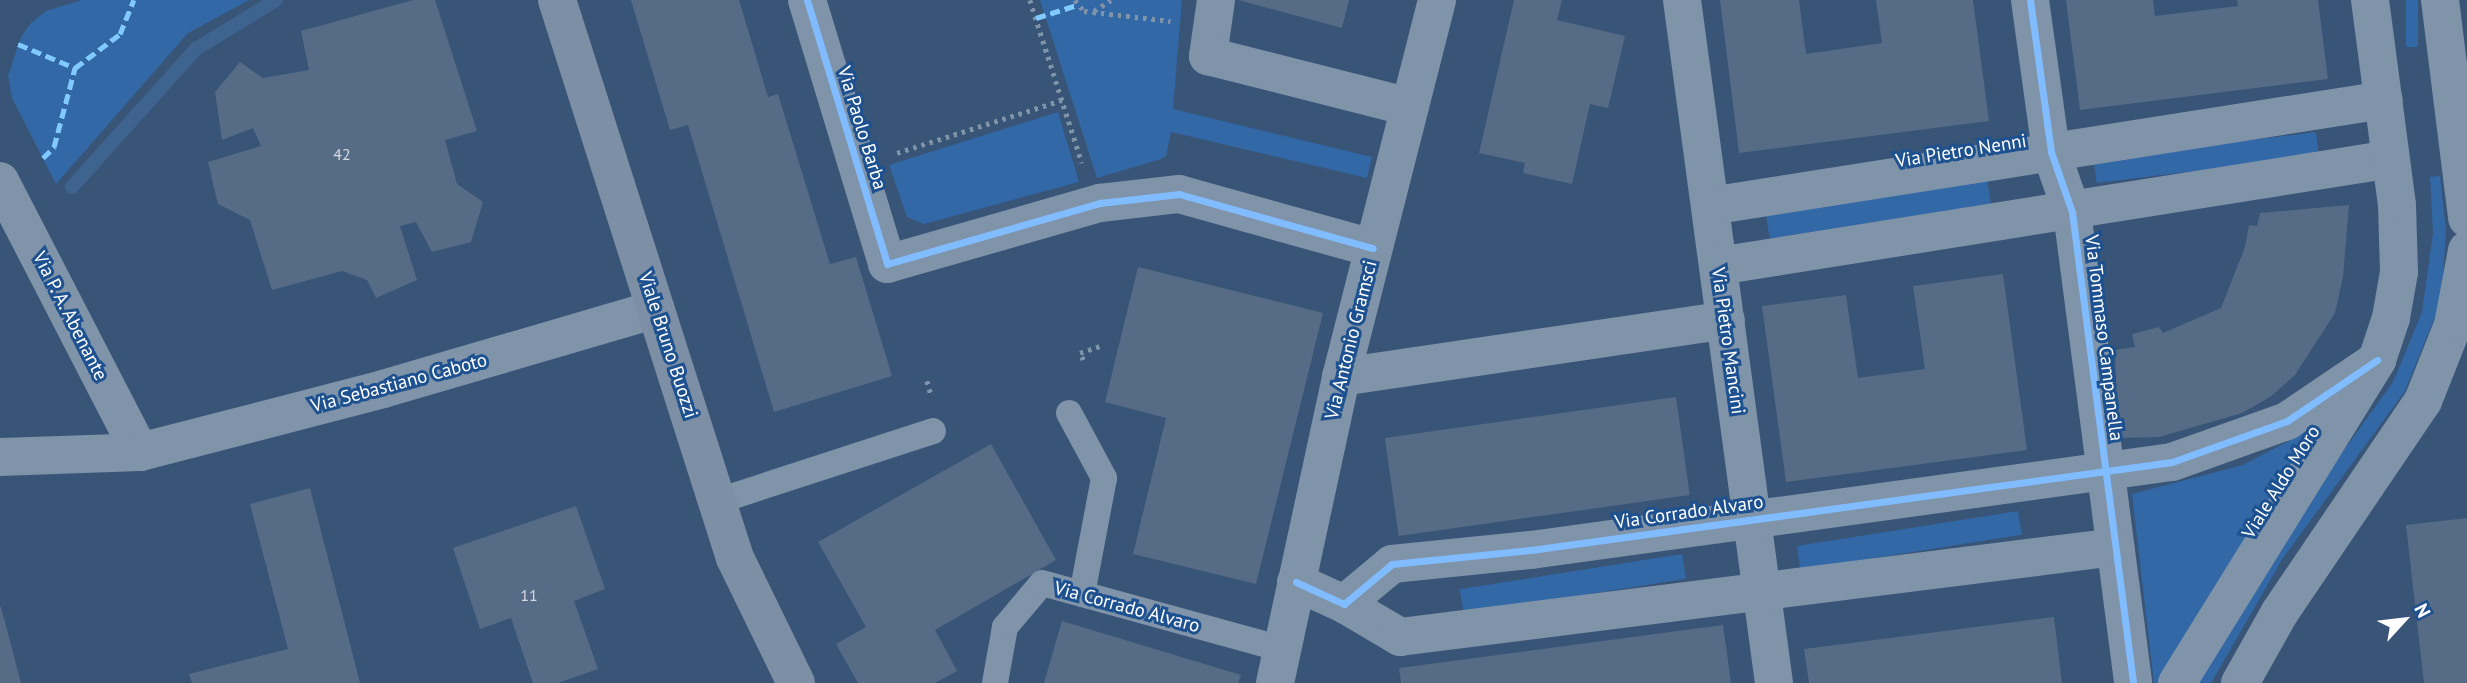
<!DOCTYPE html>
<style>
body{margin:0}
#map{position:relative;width:2467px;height:683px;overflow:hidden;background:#385476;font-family:"PT Sans",sans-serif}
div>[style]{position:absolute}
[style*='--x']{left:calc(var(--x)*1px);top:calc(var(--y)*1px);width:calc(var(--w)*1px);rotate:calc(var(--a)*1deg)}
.green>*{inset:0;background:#3268a6;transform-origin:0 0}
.stream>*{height:14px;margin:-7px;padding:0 7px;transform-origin:7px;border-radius:7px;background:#3e638f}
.building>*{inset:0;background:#566c86;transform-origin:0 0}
.path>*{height:4.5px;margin-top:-2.25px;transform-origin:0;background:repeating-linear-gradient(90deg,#7f93a9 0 3.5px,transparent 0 8.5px)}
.service>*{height:26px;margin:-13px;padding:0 13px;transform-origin:13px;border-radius:13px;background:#7f93a9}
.minor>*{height:38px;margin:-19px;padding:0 19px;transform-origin:19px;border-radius:19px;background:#7f93a9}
.tertiary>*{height:38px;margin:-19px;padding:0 19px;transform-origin:19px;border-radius:19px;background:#7f93a9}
.secondary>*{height:38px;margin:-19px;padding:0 19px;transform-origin:19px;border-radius:19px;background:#7c8fa5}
.quiet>*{height:5px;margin-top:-2.5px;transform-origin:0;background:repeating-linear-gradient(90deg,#80caff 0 10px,transparent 0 15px)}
.cycleway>*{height:7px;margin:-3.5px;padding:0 3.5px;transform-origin:3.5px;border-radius:3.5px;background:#80bcff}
span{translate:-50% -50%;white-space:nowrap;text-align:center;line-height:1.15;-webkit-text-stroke:6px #1e5190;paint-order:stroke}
.number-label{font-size:16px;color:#d5dae1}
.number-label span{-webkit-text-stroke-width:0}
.street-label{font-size:19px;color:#fff}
.north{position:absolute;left:2369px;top:585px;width:70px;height:70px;-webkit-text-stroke:5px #1e5190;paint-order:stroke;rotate:63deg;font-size:19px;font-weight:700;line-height:28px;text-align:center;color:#fff}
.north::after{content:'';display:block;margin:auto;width:24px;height:32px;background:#fff;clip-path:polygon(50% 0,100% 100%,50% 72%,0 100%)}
</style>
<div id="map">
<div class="green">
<i style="clip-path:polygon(82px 0,249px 0,188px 33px,56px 184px,12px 98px,8px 76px,21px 37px,31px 23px,46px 11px)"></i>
<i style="clip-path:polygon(1040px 0,1182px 0,1173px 109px,1372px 157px,1367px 178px,1171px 132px,1166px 156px,1161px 159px,1097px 178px)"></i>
<i style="left:2406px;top:0;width:12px;height:47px"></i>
<i style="clip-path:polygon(1058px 112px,1079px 182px,924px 224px,907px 217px,889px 165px)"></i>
<i style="left:2316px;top:132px;width:24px;height:224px;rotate:83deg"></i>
<i style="clip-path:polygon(2440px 176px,2446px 231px,2443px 276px,2436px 314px,2405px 391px,2283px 558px,2211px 683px,2195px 683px,2274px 547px,2393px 382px,2422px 312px,2433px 233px,2430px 177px)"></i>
<i style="left:1987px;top:179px;width:25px;height:224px;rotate:81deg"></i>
<i style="clip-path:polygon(2326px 421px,2163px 683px,2154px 683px,2132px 494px,2243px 465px)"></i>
<i style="left:2018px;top:511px;width:24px;height:224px;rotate:81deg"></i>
<i style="left:1682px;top:554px;width:25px;height:225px;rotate:81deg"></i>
</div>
<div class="stream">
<i style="--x:72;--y:187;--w:186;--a:-48.1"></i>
<i style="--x:196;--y:49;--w:94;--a:-31.5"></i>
</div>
<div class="building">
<i style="clip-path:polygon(413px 0,435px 0,477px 131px,445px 140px,457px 184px,483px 202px,471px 242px,432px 252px,416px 222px,400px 226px,417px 280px,376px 298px,367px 280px,342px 271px,272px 290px,250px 220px,218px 204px,208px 162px,261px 146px,253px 128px,222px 140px,215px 92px,240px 62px,263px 78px,309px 70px,301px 31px)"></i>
<i style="clip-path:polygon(631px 0,739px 0,768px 97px,778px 94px,830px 264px,856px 257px,892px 376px,774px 412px,688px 125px,670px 130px)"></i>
<i style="clip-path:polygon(1238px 0,1349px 0,1342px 28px)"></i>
<i style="clip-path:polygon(1514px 0,1562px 0,1557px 20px,1625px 36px,1608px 108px,1590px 104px,1572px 184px,1523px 173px,1525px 163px,1479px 153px)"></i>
<i style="clip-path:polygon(1720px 0,1799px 0,1806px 54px,1882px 43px,1876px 0,1973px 0,1989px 121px,1739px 153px)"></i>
<i style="clip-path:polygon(2066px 0,2153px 0,2155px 16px,2238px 6px,2237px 0,2318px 0,2328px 79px,2080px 110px)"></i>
<i style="clip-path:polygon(2349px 205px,2343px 277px,2335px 313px,2295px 375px,2270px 397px,2242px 413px,2159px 437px,2118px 438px,2115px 350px,2135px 347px,2132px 334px,2159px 327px,2163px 333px,2221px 308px,2245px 247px,2249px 225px,2257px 226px,2260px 213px)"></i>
<i style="clip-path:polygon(1138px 267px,1323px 313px,1256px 584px,1133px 554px,1166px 418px,1105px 402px)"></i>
<i style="clip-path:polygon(2003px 274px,2027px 450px,1786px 482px,1762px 306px,1846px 295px,1858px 378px,1925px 369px,1913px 286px)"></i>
<i style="left:1676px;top:397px;width:99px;height:294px;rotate:82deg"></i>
<i style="clip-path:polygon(991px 444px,1056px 560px,935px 630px,957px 671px,935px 683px,858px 683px,836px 644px,866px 627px,818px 542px)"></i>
<i style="clip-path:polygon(310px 488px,360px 683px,192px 683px,189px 674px,288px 649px,250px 504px)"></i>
<i style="clip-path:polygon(576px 506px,605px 589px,574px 601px,598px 669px,558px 683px,533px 683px,511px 618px,480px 629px,453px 548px)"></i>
<i style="clip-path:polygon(2467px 518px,2467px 683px,2424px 683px,2406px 525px)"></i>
<i style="clip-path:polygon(0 607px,1px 607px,21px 683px,0 683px)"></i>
<i style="clip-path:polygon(2054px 617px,2062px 683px,1809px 683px,1804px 649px)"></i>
<i style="clip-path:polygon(1062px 621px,1241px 675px,1238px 683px,1044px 683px)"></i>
<i style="clip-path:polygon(1723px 625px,1731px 683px,1401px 683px,1399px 668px)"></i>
</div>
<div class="path">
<i style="--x:1030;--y:0;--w:171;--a:72.3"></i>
<i style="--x:1075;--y:0;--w:14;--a:51"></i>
<i style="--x:1084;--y:11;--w:87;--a:6.6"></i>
<i style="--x:1094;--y:11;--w:20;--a:-33"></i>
<i style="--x:897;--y:153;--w:173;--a:-17.8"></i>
<i style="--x:1083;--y:360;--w:8;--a:-113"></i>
<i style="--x:1080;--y:353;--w:24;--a:-19"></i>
<i style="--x:927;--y:381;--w:14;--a:73"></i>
</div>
<div class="service">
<i style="--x:1069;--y:413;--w:74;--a:61.7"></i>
<i style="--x:1104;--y:478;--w:118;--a:100.7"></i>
<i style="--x:718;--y:501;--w:226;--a:-18"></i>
<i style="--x:995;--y:683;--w:57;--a:-79.9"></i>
<i style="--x:1005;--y:627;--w:57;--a:-49.9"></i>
<i style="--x:1042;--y:583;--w:249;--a:15.4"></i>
</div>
<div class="minor">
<i style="--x:807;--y:0;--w:276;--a:73.1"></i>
<i style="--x:887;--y:264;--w:222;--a:-16"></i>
<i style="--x:1100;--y:203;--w:80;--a:-6.5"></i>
<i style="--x:1179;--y:194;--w:201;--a:15.6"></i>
<i style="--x:1216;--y:0;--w:57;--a:98.1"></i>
<i style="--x:1208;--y:56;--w:208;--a:14.2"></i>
<i style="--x:1682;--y:0;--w:689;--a:82.33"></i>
<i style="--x:2030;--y:0;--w:153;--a:82.1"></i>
<i style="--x:2051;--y:152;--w:64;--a:70.7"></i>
<i style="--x:2072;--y:212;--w:475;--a:82.6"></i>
<i style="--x:0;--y:181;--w:305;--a:62.7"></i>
<i style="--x:1710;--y:206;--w:682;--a:-8.94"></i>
<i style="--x:1718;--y:266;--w:681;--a:-9.03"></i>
<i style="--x:1341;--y:377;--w:389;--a:-8.4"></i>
<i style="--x:0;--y:457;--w:140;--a:-2"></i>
<i style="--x:140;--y:452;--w:251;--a:-14.5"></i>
<i style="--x:383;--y:389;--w:284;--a:-16.3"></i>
<i style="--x:1296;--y:582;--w:53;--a:24.6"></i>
<i style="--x:1344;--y:604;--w:62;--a:-39.8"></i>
<i style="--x:1392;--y:564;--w:140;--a:-5.8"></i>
<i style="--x:1531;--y:550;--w:647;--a:-7.82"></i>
<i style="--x:2172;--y:462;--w:122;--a:-19.6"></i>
<i style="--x:2287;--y:421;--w:109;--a:-34.1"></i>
<i style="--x:1344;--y:604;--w:65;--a:30.5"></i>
<i style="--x:1400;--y:637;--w:721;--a:-7.17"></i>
<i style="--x:1275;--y:683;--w:313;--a:-77.8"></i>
<i style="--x:1341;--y:377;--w:389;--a:-75.7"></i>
</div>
<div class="tertiary">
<i style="--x:2440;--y:0;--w:220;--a:82.9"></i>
<i style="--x:2177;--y:683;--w:380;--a:-58.2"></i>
<i style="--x:2377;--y:360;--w:44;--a:-71.6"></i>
<i style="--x:2391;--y:318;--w:47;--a:-80.1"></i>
<i style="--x:2399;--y:272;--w:67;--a:-91.7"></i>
<i style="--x:2397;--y:205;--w:207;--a:-97.5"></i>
<i style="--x:2240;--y:683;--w:81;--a:-60.6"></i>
<i style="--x:2280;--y:612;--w:255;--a:-55.9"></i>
<i style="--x:2423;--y:401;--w:82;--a:-68.5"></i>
<i style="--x:2453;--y:325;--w:76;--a:-79.4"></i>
</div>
<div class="secondary">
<i style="--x:557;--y:0;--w:586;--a:72.31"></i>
<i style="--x:735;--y:558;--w:139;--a:64"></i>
</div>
<div class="quiet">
<i style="--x:1036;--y:18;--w:43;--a:-17.6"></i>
<i style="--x:18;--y:44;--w:62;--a:22.8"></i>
<i style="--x:75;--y:68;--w:56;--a:-37.1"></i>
<i style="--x:120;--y:34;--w:37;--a:-68"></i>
<i style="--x:43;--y:158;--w:16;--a:-45"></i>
<i style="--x:54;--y:147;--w:82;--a:-75.1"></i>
</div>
<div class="cycleway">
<i style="--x:807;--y:0;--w:276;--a:73.1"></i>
<i style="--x:887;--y:264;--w:222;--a:-16"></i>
<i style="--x:1100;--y:203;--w:80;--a:-6.5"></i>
<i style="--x:1179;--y:194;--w:201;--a:15.6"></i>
<i style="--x:2030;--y:0;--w:153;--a:82.1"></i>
<i style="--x:2051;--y:152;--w:64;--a:70.7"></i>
<i style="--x:2072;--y:212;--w:475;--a:82.6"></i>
<i style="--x:1296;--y:582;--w:53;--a:24.6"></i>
<i style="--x:1344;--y:604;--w:62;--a:-39.8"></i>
<i style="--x:1392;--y:564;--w:140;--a:-5.8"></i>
<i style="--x:1531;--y:550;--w:647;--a:-7.82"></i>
<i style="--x:2172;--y:462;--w:122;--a:-19.6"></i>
<i style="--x:2287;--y:421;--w:109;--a:-34.1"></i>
</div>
<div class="number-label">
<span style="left:342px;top:154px">42</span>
<span style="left:529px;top:595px">11</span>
</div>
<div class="street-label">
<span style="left:862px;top:128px;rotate:73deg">Via Paolo Barba</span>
<span style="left:1961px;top:151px;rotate:-9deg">Via Pietro Nenni</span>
<span style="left:70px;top:316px;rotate:63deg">Via P. A. Abenante</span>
<span style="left:2104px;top:338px;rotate:83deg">Via Tommaso Campanella</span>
<span style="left:1351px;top:340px;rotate:-76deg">Via Antonio Gramsci</span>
<span style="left:1728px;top:341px;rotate:82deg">Via Pietro Mancini</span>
<span style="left:668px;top:345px;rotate:72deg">Viale Bruno Buozzi</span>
<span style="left:399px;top:383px;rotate:-15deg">Via Sebastiano Caboto</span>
<span style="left:2281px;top:482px;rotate:-58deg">Viale Aldo Moro</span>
<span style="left:1689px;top:512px;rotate:-8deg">Via Corrado Alvaro</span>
<span style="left:1127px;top:607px;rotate:15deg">Via Corrado Alvaro</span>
</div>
<div class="north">N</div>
</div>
